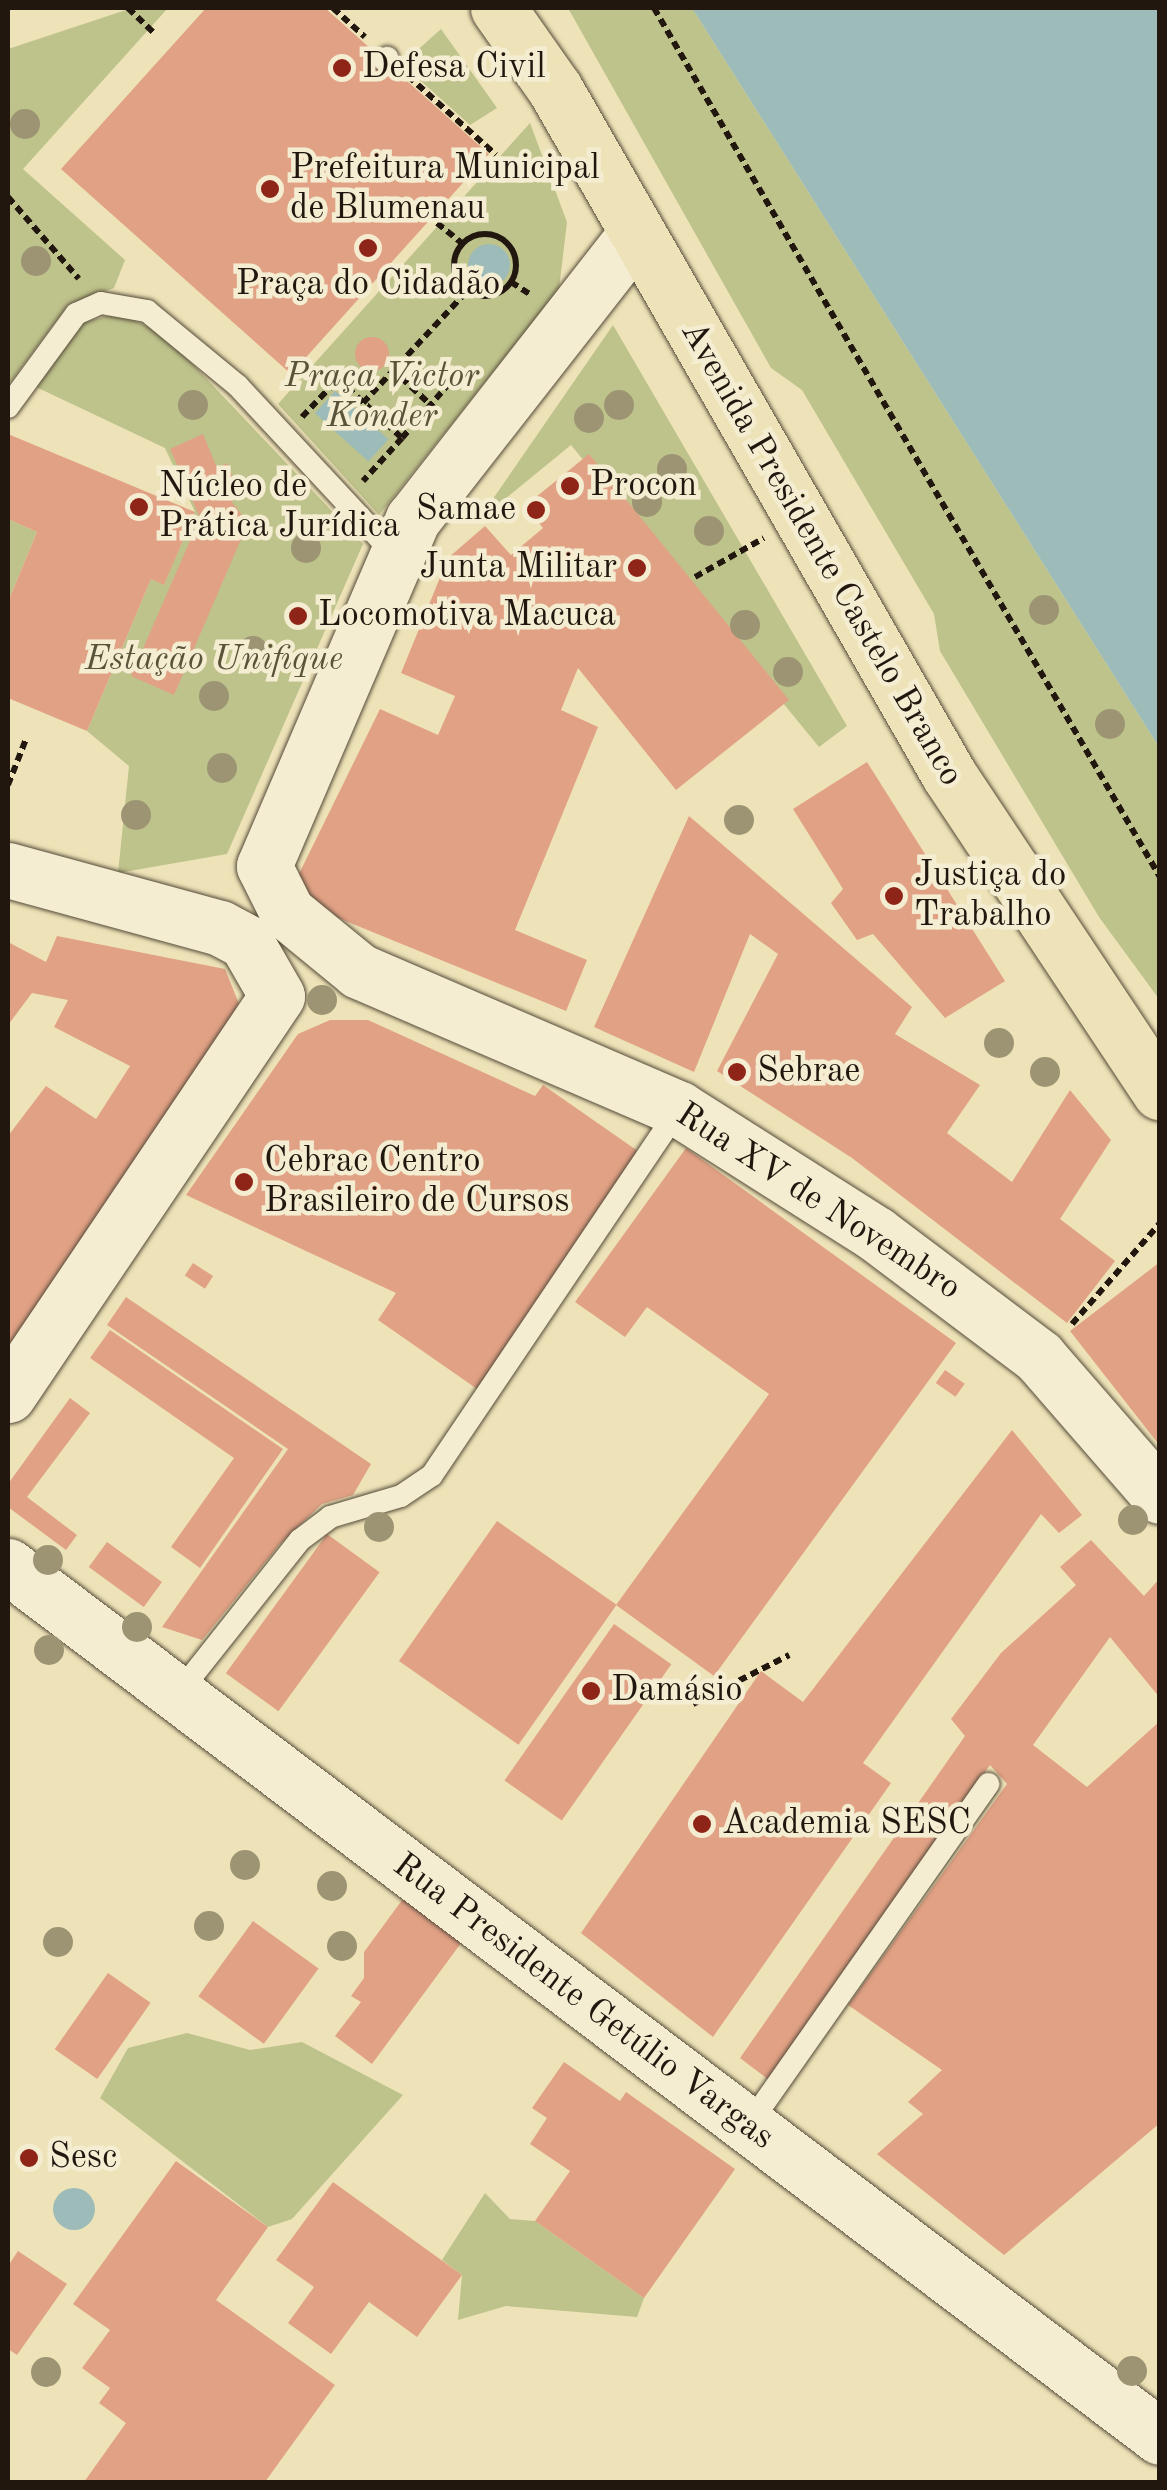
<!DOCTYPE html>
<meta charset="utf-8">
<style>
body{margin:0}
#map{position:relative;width:1167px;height:2490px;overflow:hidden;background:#eee3b8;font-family:"Old Standard TT",serif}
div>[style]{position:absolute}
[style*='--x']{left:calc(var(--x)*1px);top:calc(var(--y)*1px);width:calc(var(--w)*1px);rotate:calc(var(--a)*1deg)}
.green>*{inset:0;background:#bec28b}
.water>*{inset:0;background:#9dbcb9;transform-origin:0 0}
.round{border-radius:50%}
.building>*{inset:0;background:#e1a185;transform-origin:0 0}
.path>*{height:6px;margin-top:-3px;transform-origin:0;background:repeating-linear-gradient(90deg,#21170f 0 8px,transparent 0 13px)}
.path>.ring{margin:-3px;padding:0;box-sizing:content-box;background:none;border:6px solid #21170f;border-radius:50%}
.roads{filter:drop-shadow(0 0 2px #544a39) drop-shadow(0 0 2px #544a39)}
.lane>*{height:22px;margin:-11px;padding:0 11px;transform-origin:11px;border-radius:11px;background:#f4edd1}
.secondary>*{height:55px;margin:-27.5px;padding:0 27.5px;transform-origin:27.5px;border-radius:27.5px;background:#f4edd1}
.primary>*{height:55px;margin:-27.5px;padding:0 27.5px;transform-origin:27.5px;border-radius:27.5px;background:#eee3b8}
.trees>*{width:30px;height:30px;margin:-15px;border-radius:50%;background:#9c9473}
.dots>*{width:28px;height:28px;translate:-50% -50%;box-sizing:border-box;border:5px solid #f4edd1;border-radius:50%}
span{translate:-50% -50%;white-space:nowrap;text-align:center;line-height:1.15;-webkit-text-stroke:9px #f4edd1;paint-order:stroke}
.poi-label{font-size:35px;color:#21170f}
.left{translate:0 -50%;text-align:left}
.right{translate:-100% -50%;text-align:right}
.park-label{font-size:35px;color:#58533a;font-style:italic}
.street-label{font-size:35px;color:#21170f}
.frame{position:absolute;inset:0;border:10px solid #21170f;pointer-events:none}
</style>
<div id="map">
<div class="green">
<i style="clip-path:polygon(132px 8px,168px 8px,23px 169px,125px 260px,114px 288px,68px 305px,8px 385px,8px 49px)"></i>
<i style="clip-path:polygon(568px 8px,692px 8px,1159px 747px,1159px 999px,1099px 917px,940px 651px,934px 614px,802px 390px,771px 368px)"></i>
<i style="clip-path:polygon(441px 29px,497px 108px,470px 125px,402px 64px)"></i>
<i style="clip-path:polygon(530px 123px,567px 222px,559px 289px,379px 515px,278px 404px)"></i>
<i style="clip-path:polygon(120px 313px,166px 336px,363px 544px,227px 854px,118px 873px,129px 766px,87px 731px,151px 579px,164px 584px,195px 512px,165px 448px,34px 386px,85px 322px)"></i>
<i style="clip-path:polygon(613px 325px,847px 726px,819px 747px,571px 445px,477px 522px)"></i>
<i style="clip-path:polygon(8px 519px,37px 532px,8px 602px)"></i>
<i style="clip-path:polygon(187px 2033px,250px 2050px,302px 2042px,403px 2095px,292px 2219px,268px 2227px,100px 2098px,128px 2048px)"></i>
<i style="clip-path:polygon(485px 2193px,510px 2219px,535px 2221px,644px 2298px,637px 2317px,506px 2306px,458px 2320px,462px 2275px,442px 2260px)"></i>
</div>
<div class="water">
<i style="clip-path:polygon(692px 8px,1159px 8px,1159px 747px)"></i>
<i class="round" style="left:468px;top:244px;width:42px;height:42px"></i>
<i style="left:335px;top:391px;width:72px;height:30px;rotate:42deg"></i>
<i class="round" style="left:53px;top:2188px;width:42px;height:42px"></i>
</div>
<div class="building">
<i style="clip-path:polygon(206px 8px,325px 8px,489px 154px,291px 374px,61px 169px)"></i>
<i class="round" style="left:355px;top:337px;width:34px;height:34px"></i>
<i style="clip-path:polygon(8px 434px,195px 512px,164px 585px,151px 579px,87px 731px,8px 698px,8px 602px,37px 532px,8px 519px)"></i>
<i style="clip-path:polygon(203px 434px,217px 468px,227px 463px,241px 497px,231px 501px,248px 523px,174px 695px,131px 676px,200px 518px,170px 449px)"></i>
<i style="clip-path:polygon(589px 454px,789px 700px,676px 790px,578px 668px,561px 710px,598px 727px,515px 930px,587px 960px,566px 1011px,304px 904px,294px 884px,380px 709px,438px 735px,455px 696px,401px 673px,448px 558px,485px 526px,511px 555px,543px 528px,525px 506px)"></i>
<i style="clip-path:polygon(867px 762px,1005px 981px,945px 1018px,873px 934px,857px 940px,831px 903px,843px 889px,793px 809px)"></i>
<i style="clip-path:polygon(689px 816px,912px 1007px,895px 1034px,980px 1085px,947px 1133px,1012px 1182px,1070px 1090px,1111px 1140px,1060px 1219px,1115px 1261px,1067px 1323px,852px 1158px,717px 1071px,778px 954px,750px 934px,694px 1072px,594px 1027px)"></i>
<i style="clip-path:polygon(57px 936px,225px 969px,239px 1004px,8px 1355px,8px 1136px,46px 1086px,96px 1119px,130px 1066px,54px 1027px,68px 1000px,32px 993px,8px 1025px,8px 942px,46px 962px)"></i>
<i style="clip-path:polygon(368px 1020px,535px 1096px,543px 1085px,645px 1156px,480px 1391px,378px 1320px,396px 1293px,186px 1195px,298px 1034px,330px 1020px)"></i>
<i style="clip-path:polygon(686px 1148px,956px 1343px,714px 1676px,616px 1605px,769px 1394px,647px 1307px,625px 1337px,575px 1302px)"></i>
<i style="clip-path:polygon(1160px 1262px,1160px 1446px,1070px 1331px)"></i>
<i style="left:193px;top:1263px;width:24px;height:15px;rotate:33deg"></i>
<i style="clip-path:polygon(126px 1297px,371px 1464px,353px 1495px,322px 1504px,280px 1544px,202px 1640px,162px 1627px,288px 1449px,107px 1325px)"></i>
<i style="clip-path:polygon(110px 1330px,283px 1449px,200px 1568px,171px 1547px,234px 1458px,90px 1358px)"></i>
<i style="left:945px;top:1370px;width:24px;height:16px;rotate:35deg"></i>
<i style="clip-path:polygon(70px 1398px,90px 1413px,27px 1497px,77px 1535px,66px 1550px,8px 1507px,8px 1484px)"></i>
<i style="clip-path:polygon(1012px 1430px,1082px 1515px,1059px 1533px,1041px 1514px,863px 1763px,891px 1783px,713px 2037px,581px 1933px,761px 1671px,803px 1702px)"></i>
<i style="left:497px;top:1521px;width:146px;height:171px;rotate:35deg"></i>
<i style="left:327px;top:1534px;width:65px;height:172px;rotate:36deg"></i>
<i style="clip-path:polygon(1091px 1540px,1144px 1596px,1160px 1578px,1160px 1698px,1110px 1637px,1033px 1745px,1087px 1787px,1160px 1721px,1160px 2123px,1004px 2255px,877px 2154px,923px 2114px,908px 2102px,942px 2070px,848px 2005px,1007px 1784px,990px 1765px,769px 2080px,740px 2058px,965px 1736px,951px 1719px,1001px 1653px,1076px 1585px,1060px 1567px)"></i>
<i style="left:107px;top:1542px;width:68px;height:31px;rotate:36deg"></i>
<i style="left:614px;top:1624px;width:70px;height:191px;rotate:35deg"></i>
<i style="clip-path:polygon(408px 1892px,467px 1935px,372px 2064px,335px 2036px,361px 2002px,351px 1996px,364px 1978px,364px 1952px)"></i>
<i style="left:253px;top:1921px;width:81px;height:93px;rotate:36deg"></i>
<i style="left:108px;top:1973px;width:52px;height:93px;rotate:35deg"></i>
<i style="clip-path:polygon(564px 2062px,620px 2101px,626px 2092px,735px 2169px,644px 2298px,535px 2221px,570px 2171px,530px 2144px,547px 2118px,532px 2108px)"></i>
<i style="clip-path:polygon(176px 2161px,268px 2227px,216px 2300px,335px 2385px,265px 2482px,84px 2482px,126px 2423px,99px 2403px,110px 2388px,82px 2368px,110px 2330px,73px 2304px)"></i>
<i style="clip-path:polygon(333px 2182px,462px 2275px,417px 2337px,369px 2302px,331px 2354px,288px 2323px,314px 2287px,276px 2260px)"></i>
<i style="clip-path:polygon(18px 2251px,67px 2284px,17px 2355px,8px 2349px,8px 2266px)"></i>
</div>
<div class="path">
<i style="--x:128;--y:8;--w:37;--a:44"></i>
<i style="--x:333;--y:8;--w:43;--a:42.2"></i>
<i style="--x:654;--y:8;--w:1006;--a:59.79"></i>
<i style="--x:408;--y:76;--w:118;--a:41.9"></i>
<i style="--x:8;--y:197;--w:108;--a:49.1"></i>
<i style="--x:437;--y:223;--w:32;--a:39"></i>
<i class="ring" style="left:454px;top:234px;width:56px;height:56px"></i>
<i style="--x:511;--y:282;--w:24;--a:33"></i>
<i style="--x:392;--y:369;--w:57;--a:42.9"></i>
<i style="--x:363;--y:403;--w:154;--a:-47.1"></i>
<i style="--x:302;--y:417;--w:52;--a:-46.5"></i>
<i style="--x:338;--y:379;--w:87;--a:42.7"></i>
<i style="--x:402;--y:438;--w:58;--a:132.2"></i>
<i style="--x:402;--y:438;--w:87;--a:-49.2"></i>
<i style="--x:695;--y:577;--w:79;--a:-29.5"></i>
<i style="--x:8;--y:785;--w:49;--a:-68.6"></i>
<i style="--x:1072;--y:1324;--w:134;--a:-48.9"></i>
<i style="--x:693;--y:1704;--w:108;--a:-27"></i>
</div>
<div class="roads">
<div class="lane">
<i style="--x:384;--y:60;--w:4;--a:-34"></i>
<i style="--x:8;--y:407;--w:115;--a:-53.8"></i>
<i style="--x:76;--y:314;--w:27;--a:-24"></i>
<i style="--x:101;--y:303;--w:47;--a:9.9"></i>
<i style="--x:147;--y:311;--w:118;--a:39.5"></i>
<i style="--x:238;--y:386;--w:228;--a:47.1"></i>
<i style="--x:177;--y:1695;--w:198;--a:-51.6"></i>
<i style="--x:300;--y:1540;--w:38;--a:-37"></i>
<i style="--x:330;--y:1517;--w:74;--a:-16.5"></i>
<i style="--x:401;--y:1496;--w:37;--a:-34"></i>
<i style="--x:432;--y:1475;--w:442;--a:-56"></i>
<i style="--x:748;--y:2126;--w:418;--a:-54.9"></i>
</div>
<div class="secondary">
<i style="--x:264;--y:866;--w:51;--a:63.4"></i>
<i style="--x:287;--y:912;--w:93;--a:39.3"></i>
<i style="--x:359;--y:971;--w:348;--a:23.3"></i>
<i style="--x:679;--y:1109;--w:233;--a:32.4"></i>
<i style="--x:876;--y:1234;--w:204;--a:37"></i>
<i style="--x:1039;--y:1357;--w:184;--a:49"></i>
<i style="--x:264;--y:866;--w:378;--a:-66.8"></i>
<i style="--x:413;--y:519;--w:360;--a:-52"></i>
<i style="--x:8;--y:870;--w:220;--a:15.3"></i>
<i style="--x:220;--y:928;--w:30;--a:28"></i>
<i style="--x:246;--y:942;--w:62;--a:60.1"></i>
<i style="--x:8;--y:1395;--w:481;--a:-56"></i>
<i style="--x:8;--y:1566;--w:1444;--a:37.09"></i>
</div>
<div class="primary">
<i style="--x:498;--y:8;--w:99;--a:54.9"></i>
<i style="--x:555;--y:89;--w:791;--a:60.13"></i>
<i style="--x:949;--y:775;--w:381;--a:56.4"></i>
</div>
</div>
<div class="trees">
<i style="left:25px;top:124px"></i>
<i style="left:36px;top:261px"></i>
<i style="left:193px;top:405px"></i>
<i style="left:619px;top:405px"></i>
<i style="left:589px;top:418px"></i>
<i style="left:672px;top:469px"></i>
<i style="left:647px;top:502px"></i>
<i style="left:709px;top:531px"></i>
<i style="left:306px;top:548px"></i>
<i style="left:1044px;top:610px"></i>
<i style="left:745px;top:625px"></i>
<i style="left:253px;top:651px"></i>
<i style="left:788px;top:672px"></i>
<i style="left:214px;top:696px"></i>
<i style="left:1110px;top:724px"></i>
<i style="left:222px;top:768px"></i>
<i style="left:136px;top:815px"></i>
<i style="left:739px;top:820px"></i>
<i style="left:322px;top:1000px"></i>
<i style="left:999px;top:1043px"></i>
<i style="left:1045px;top:1072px"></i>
<i style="left:1133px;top:1520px"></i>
<i style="left:379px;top:1527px"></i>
<i style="left:48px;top:1560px"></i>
<i style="left:137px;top:1627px"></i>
<i style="left:49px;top:1650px"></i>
<i style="left:245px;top:1865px"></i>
<i style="left:332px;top:1886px"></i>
<i style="left:209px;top:1926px"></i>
<i style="left:58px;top:1942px"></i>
<i style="left:342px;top:1946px"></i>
<i style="left:1132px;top:2371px"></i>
<i style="left:46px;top:2372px"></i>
</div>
<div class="dots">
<i style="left:342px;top:68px;background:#8f2418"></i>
<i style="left:270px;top:189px;background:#8f2418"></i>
<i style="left:368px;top:248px;background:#8f2418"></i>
<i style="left:570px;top:486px;background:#8f2418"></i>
<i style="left:139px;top:507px;background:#8f2418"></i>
<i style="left:536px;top:510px;background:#8f2418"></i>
<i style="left:637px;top:568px;background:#8f2418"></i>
<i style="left:298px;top:616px;background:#8f2418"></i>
<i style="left:894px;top:896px;background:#8f2418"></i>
<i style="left:737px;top:1072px;background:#8f2418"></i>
<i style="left:244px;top:1182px;background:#8f2418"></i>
<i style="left:591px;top:1691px;background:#8f2418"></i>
<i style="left:702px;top:1824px;background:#8f2418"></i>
<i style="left:29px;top:2158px;background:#8f2418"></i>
</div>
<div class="poi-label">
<span class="left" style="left:362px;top:68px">Defesa Civil</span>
<span class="left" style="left:290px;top:189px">Prefeitura Municipal<br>de Blumenau</span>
<span style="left:368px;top:285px">Praça do Cidadão</span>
<span class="left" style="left:590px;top:486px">Procon</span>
<span class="left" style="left:159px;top:507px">Núcleo de<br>Prática Jurídica</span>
<span class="right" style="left:516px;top:510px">Samae</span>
<span class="right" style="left:617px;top:568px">Junta Militar</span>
<span class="left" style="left:318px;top:616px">Locomotiva Macuca</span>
<span class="left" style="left:914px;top:896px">Justiça do<br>Trabalho</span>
<span class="left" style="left:757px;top:1072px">Sebrae</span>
<span class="left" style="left:264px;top:1182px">Cebrac Centro<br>Brasileiro de Cursos</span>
<span class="left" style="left:611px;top:1691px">Damásio</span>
<span class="left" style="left:722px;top:1824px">Academia SESC</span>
<span class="left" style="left:49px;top:2158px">Sesc</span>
</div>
<div class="park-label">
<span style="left:382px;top:397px">Praça Victor<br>Konder</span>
<span style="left:214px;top:660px">Estação Unifique</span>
</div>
<div class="street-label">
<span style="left:821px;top:554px;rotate:60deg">Avenida Presidente Castelo Branco</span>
<span style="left:818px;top:1202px;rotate:33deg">Rua XV de Novembro</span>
<span style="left:583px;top:2002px;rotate:37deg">Rua Presidente Getúlio Vargas</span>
</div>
<div class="frame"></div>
</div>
